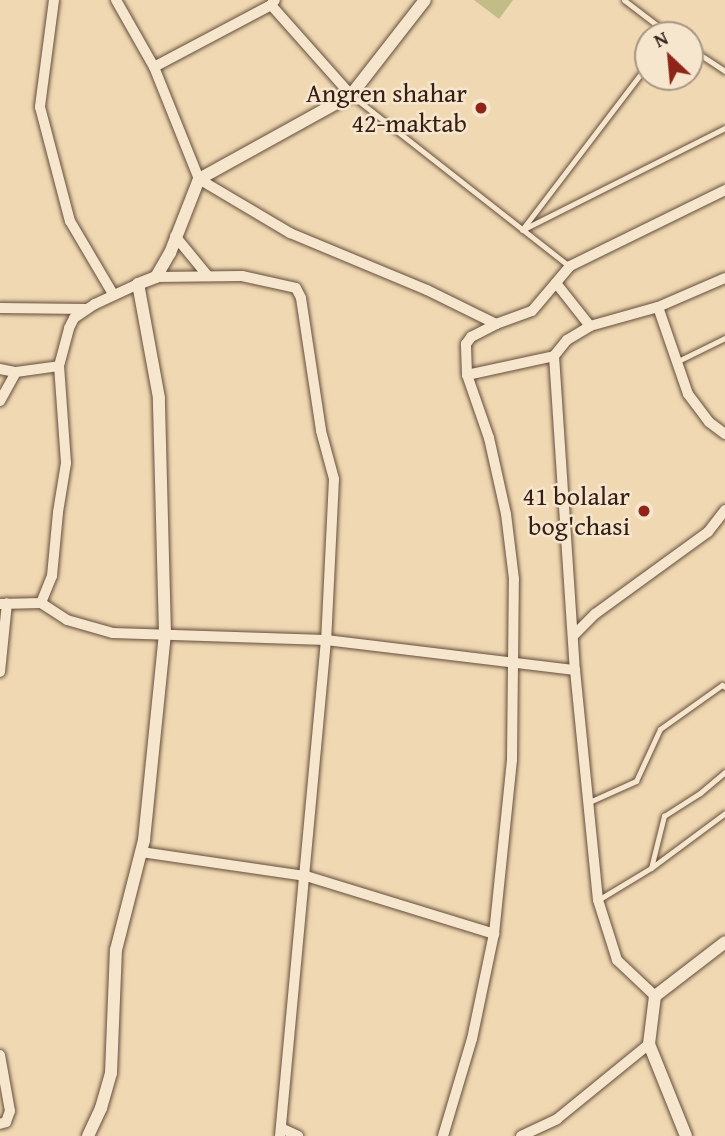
<!DOCTYPE html>
<style>
body{margin:0}
#map{position:relative;width:725px;height:1136px;overflow:hidden;background:#f0d9b2;font-family:"Gentium Book Plus",serif}
div>[style]{position:absolute}
[style*='--x']{left:calc(var(--x)*1px);top:calc(var(--y)*1px);width:calc(var(--w)*1px);rotate:calc(var(--a)*1deg)}
.green>*{inset:0;background:#c2bc87}
.roads{filter:drop-shadow(0 0 2px #644d3c) drop-shadow(0 0 2px #644d3c)}
.service>*{height:5px;margin:-2.5px;padding:0 2.5px;transform-origin:2.5px;border-radius:2.5px;background:#f5e6cd}
.minor>*{height:10px;margin:-5px;padding:0 5px;transform-origin:5px;border-radius:5px;background:#f5e6cd}
.tertiary>*{height:12px;margin:-6px;padding:0 6px;transform-origin:6px;border-radius:6px;background:#f5e6cd}
.dots>*{width:19px;height:19px;translate:-50% -50%;box-sizing:border-box;border:4px solid #f5e6cd;border-radius:50%}
span{translate:-50% -50%;white-space:nowrap;text-align:center;line-height:1.15;-webkit-text-stroke:5px #f5e6cd;paint-order:stroke}
.poi-label{font-size:26px;color:#361e14}
.right{translate:-100% -50%;text-align:right}
.north{position:absolute;left:634px;top:21px;width:70px;height:70px;box-sizing:border-box;background:#f5e6cd;border:2px solid #a99683;border-radius:50%;rotate:334deg;font-size:19px;font-weight:700;line-height:28px;text-align:center;color:#361e14}
.north::after{content:'';display:block;margin:auto;width:24px;height:32px;background:#8f2418;clip-path:polygon(50% 0,100% 100%,50% 72%,0 100%)}
</style>
<div id="map">
<div class="green">
<i style="clip-path:polygon(474px 0,513px 0,499px 19px)"></i>
</div>
<div class="roads">
<div class="service">
<i style="--x:624;--y:0;--w:58;--a:37.3"></i>
<i style="--x:690;--y:48;--w:42;--a:33.3"></i>
<i style="--x:351;--y:95;--w:277;--a:38.1"></i>
<i style="--x:524;--y:227;--w:205;--a:-52.7"></i>
<i style="--x:522;--y:230;--w:227;--a:-26.7"></i>
<i style="--x:676;--y:362;--w:55;--a:-26.1"></i>
<i style="--x:587;--y:803;--w:54;--a:-24.2"></i>
<i style="--x:636;--y:781;--w:57;--a:-65.2"></i>
<i style="--x:660;--y:729;--w:76;--a:-35.4"></i>
<i style="--x:722;--y:685;--w:4;--a:34"></i>
<i style="--x:651;--y:868;--w:54;--a:-76"></i>
<i style="--x:664;--y:816;--w:43;--a:-32.6"></i>
<i style="--x:700;--y:793;--w:33;--a:-40"></i>
<i style="--x:598;--y:900;--w:62;--a:-31.1"></i>
<i style="--x:651;--y:868;--w:92;--a:-36.6"></i>
</div>
<div class="minor">
<i style="--x:54;--y:0;--w:108;--a:97.5"></i>
<i style="--x:40;--y:107;--w:118;--a:75.3"></i>
<i style="--x:70;--y:221;--w:85;--a:59.5"></i>
<i style="--x:116;--y:0;--w:77;--a:60.4"></i>
<i style="--x:154;--y:67;--w:121;--a:68.1"></i>
<i style="--x:199;--y:179;--w:106;--a:30.7"></i>
<i style="--x:290;--y:233;--w:148;--a:22.6"></i>
<i style="--x:427;--y:290;--w:77;--a:26.2"></i>
<i style="--x:271;--y:5;--w:120;--a:48.4"></i>
<i style="--x:154;--y:67;--w:132;--a:-27.9"></i>
<i style="--x:271;--y:5;--w:6;--a:-51"></i>
<i style="--x:175;--y:236;--w:52;--a:50.5"></i>
<i style="--x:156;--y:277;--w:86;--a:-0.7"></i>
<i style="--x:242;--y:276;--w:55;--a:12.5"></i>
<i style="--x:296;--y:288;--w:11;--a:63"></i>
<i style="--x:301;--y:298;--w:134;--a:81.4"></i>
<i style="--x:321;--y:431;--w:50;--a:74.8"></i>
<i style="--x:334;--y:479;--w:161;--a:92.8"></i>
<i style="--x:326;--y:640;--w:498;--a:95.3"></i>
<i style="--x:556;--y:283;--w:55;--a:51.7"></i>
<i style="--x:658;--y:307;--w:92;--a:71"></i>
<i style="--x:688;--y:394;--w:35;--a:53"></i>
<i style="--x:709;--y:422;--w:20;--a:37"></i>
<i style="--x:0;--y:308;--w:86;--a:0.7"></i>
<i style="--x:554;--y:356;--w:315;--a:86.2"></i>
<i style="--x:575;--y:670;--w:231;--a:84.3"></i>
<i style="--x:598;--y:900;--w:63;--a:72.4"></i>
<i style="--x:617;--y:960;--w:52;--a:43.5"></i>
<i style="--x:0;--y:369;--w:16;--a:11"></i>
<i style="--x:16;--y:372;--w:43;--a:-7.9"></i>
<i style="--x:467;--y:375;--w:89;--a:-12.3"></i>
<i style="--x:554;--y:356;--w:21;--a:-51"></i>
<i style="--x:567;--y:340;--w:27;--a:-31"></i>
<i style="--x:590;--y:326;--w:71;--a:-15.6"></i>
<i style="--x:658;--y:307;--w:73;--a:-23.4"></i>
<i style="--x:0;--y:401;--w:33;--a:-61"></i>
<i style="--x:41;--y:603;--w:29;--a:-68"></i>
<i style="--x:52;--y:576;--w:64;--a:-84.6"></i>
<i style="--x:58;--y:512;--w:50;--a:-80.7"></i>
<i style="--x:66;--y:463;--w:97;--a:-94.1"></i>
<i style="--x:59;--y:366;--w:39;--a:-75"></i>
<i style="--x:69;--y:328;--w:11;--a:-63"></i>
<i style="--x:74;--y:318;--w:25;--a:-34"></i>
<i style="--x:95;--y:304;--w:47;--a:-24.9"></i>
<i style="--x:0;--y:604;--w:41;--a:-1.4"></i>
<i style="--x:41;--y:603;--w:31;--a:33"></i>
<i style="--x:67;--y:620;--w:48;--a:15.8"></i>
<i style="--x:113;--y:633;--w:213;--a:1.9"></i>
<i style="--x:326;--y:640;--w:251;--a:6.9"></i>
<i style="--x:573;--y:636;--w:31;--a:-45"></i>
<i style="--x:595;--y:614;--w:140;--a:-36"></i>
<i style="--x:708;--y:532;--w:28;--a:-52"></i>
<i style="--x:0;--y:672;--w:69;--a:-84.2"></i>
<i style="--x:141;--y:852;--w:167;--a:8.3"></i>
<i style="--x:306;--y:876;--w:197;--a:17.1"></i>
<i style="--x:0;--y:1055;--w:57;--a:79.9"></i>
<i style="--x:10;--y:1111;--w:12;--a:110"></i>
<i style="--x:6;--y:1122;--w:6;--a:162"></i>
<i style="--x:281;--y:1128;--w:19;--a:25"></i>
<i style="--x:443;--y:1136;--w:101;--a:-73.4"></i>
<i style="--x:472;--y:1039;--w:107;--a:-78.2"></i>
<i style="--x:494;--y:934;--w:175;--a:-84.1"></i>
<i style="--x:512;--y:760;--w:181;--a:-89.4"></i>
<i style="--x:514;--y:579;--w:65;--a:-97"></i>
<i style="--x:506;--y:514;--w:78;--a:-102.6"></i>
<i style="--x:489;--y:438;--w:67;--a:-109.2"></i>
<i style="--x:467;--y:375;--w:31;--a:-92"></i>
<i style="--x:466;--y:344;--w:9;--a:-54"></i>
<i style="--x:471;--y:337;--w:28;--a:-27"></i>
<i style="--x:496;--y:324;--w:38;--a:-20"></i>
<i style="--x:532;--y:311;--w:59;--a:-49.8"></i>
<i style="--x:570;--y:266;--w:173;--a:-26.1"></i>
<i style="--x:521;--y:1136;--w:40;--a:-25"></i>
<i style="--x:557;--y:1119;--w:119;--a:-39.2"></i>
</div>
<div class="tertiary">
<i style="--x:88;--y:1136;--w:31;--a:-65"></i>
<i style="--x:101;--y:1108;--w:36;--a:-74"></i>
<i style="--x:111;--y:1073;--w:123;--a:-87.7"></i>
<i style="--x:116;--y:950;--w:114;--a:-75.7"></i>
<i style="--x:144;--y:840;--w:207;--a:-84.2"></i>
<i style="--x:165;--y:634;--w:236;--a:-91.5"></i>
<i style="--x:159;--y:398;--w:116;--a:-100.4"></i>
<i style="--x:138;--y:284;--w:19;--a:-21"></i>
<i style="--x:156;--y:277;--w:28;--a:-60"></i>
<i style="--x:170;--y:253;--w:79;--a:-68.6"></i>
<i style="--x:199;--y:179;--w:174;--a:-28.9"></i>
<i style="--x:351;--y:95;--w:120;--a:-52.1"></i>
<i style="--x:686;--y:1136;--w:99;--a:-111.9"></i>
<i style="--x:649;--y:1044;--w:48;--a:-82.9"></i>
<i style="--x:655;--y:996;--w:88;--a:-37.6"></i>
</div>
</div>
<div class="dots">
<i style="left:481px;top:108px;background:#8f2418"></i>
<i style="left:644px;top:511px;background:#8f2418"></i>
</div>
<div class="poi-label">
<span class="right" style="left:467px;top:108px">Angren shahar<br>42-maktab</span>
<span class="right" style="left:630px;top:511px">41 bolalar<br>bog'chasi</span>
</div>
<div class="north">N</div>
</div>
